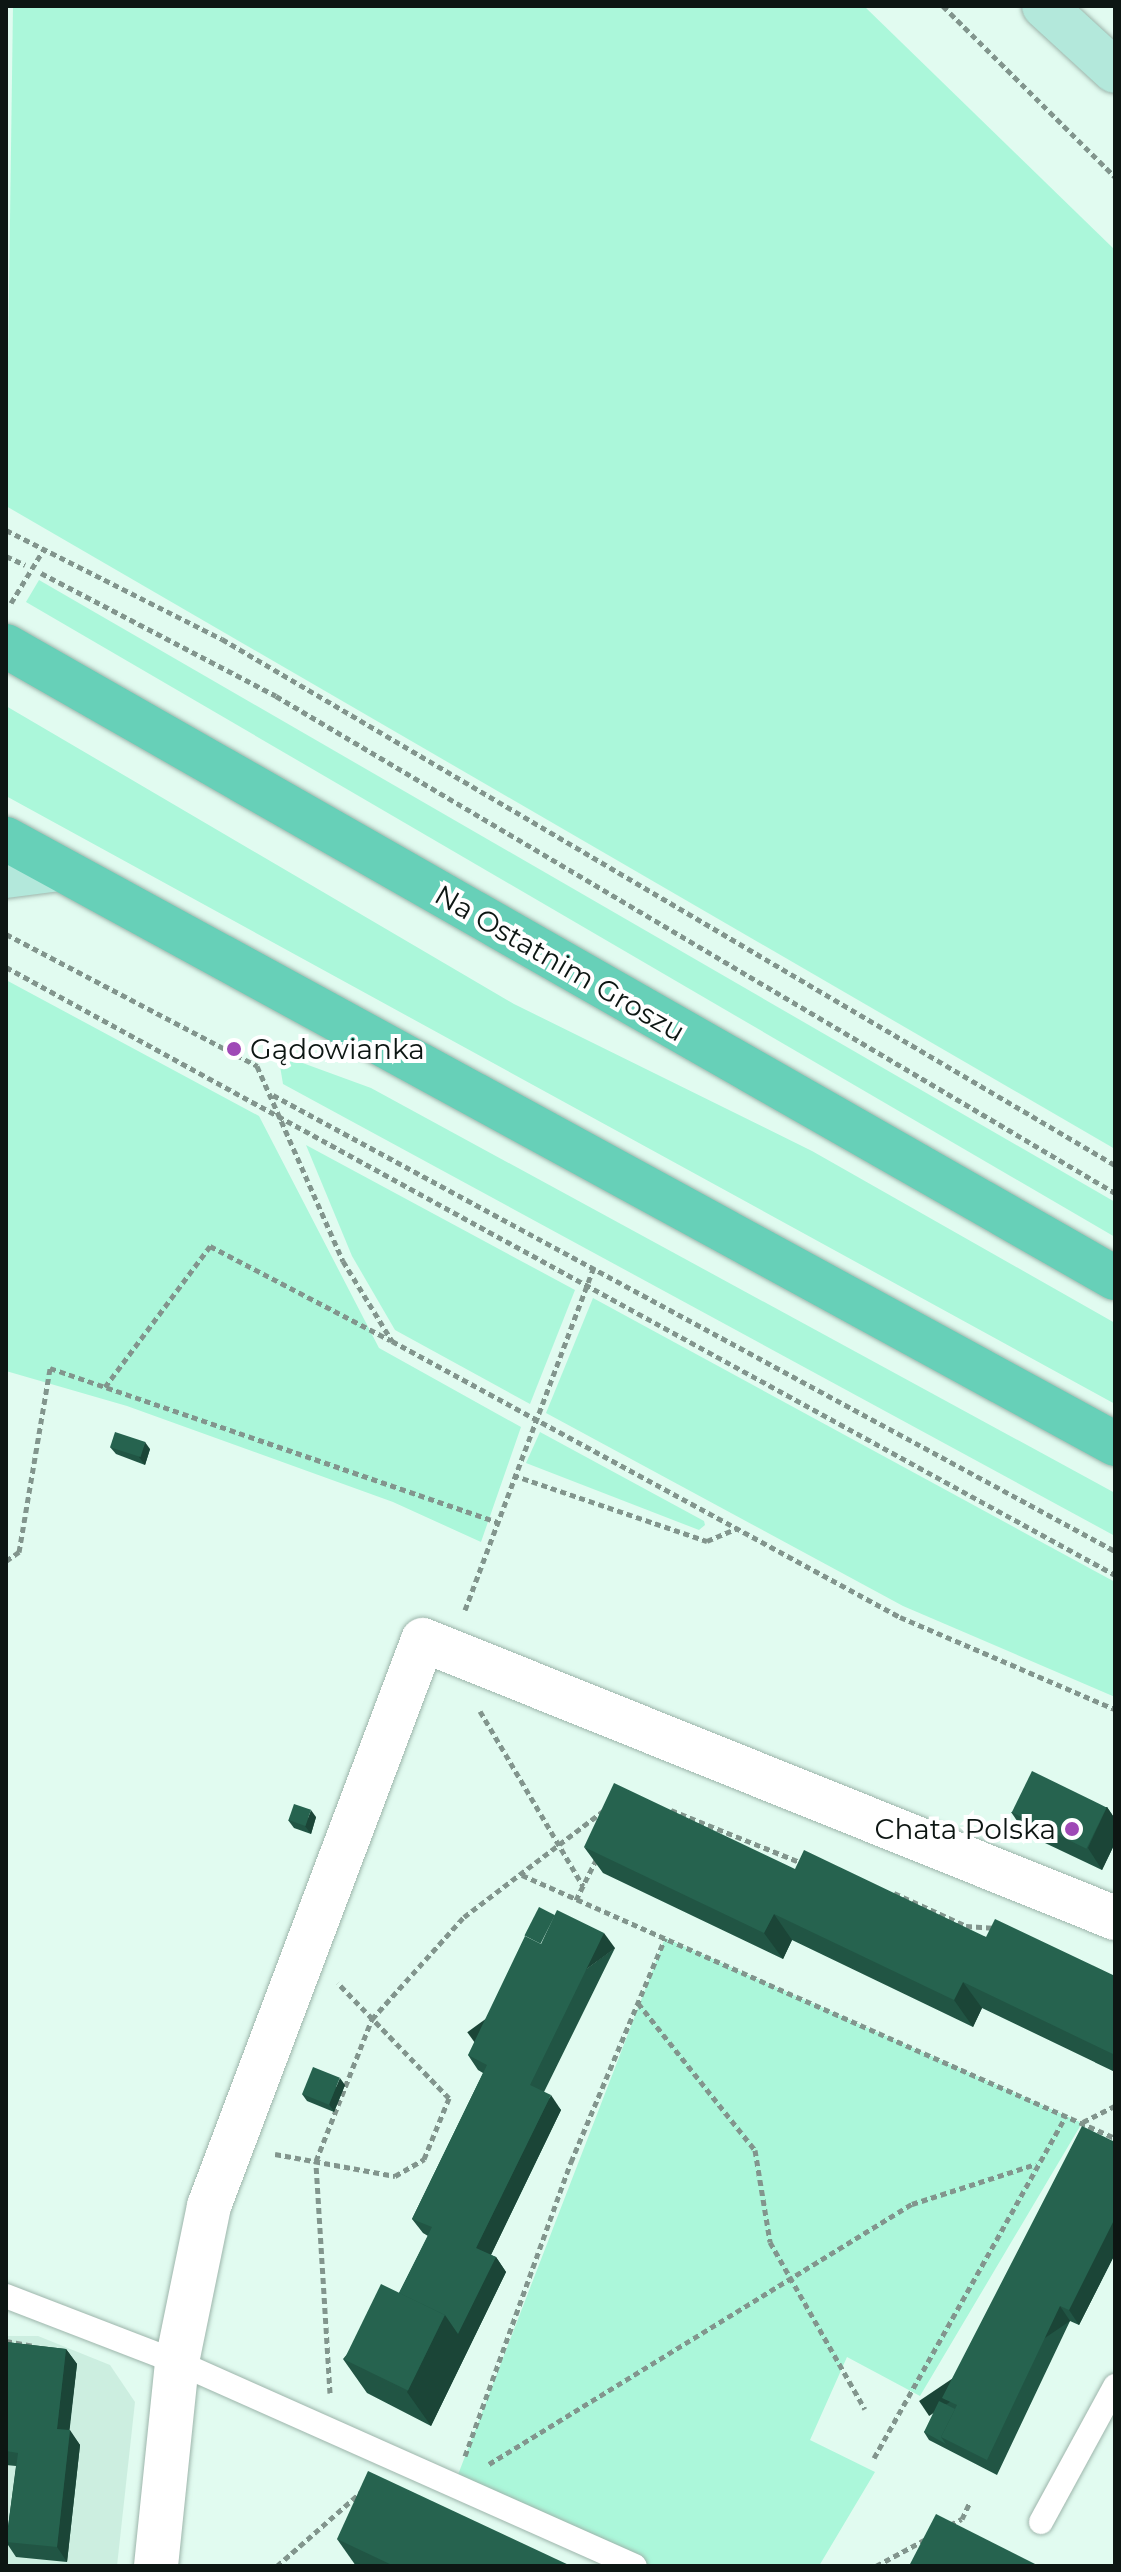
<!DOCTYPE html>
<meta charset="utf-8">
<style>
body{margin:0}
#map{position:relative;width:1121px;height:2572px;overflow:hidden;background:#e1fbf0;font-family:Montserrat,sans-serif}
div>[style]{position:absolute}
[style*='--x']{left:calc(var(--x)*1px);top:calc(var(--y)*1px);width:calc(var(--w)*1px);rotate:calc(var(--a)*1deg)}
.built>*{inset:0;background:#cceee0}
.green>*{inset:0;background:#abf7da}
.path>*{height:5px;margin-top:-2.5px;transform-origin:0;background:repeating-linear-gradient(90deg,#82958d 0 6px,transparent 0 10px)}
.roads{filter:drop-shadow(0 0 2px #9db5ab) drop-shadow(0 0 2px #9db5ab)}
.lane>*{height:24px;margin:-12px;padding:0 12px;transform-origin:12px;border-radius:12px;background:#fff}
.street>*{height:44px;margin:-22px;padding:0 22px;transform-origin:22px;border-radius:22px;background:#fff}
.secondary>*{height:44px;margin:-22px;padding:0 22px;transform-origin:22px;border-radius:22px;background:#b3e8db}
.primary>*{height:44px;margin:-22px;padding:0 22px;transform-origin:22px;border-radius:22px;background:#67d0b8}
.wall>*{inset:0;background:#215544}
.shaded-wall>*{inset:0;background:#1b4537;transform-origin:0 0}
.building>*{inset:0;background:#26634f;transform-origin:0 0}
.dots>*{width:22px;height:22px;translate:-50% -50%;box-sizing:border-box;border:4px solid #fff;border-radius:50%}
span{translate:-50% -50%;white-space:nowrap;text-align:center;line-height:1.15;-webkit-text-stroke:8px #fff;paint-order:stroke}
.street-label{font-size:28px;color:#0d1613}
.poi-label{font-size:28px;color:#0d1613}
.left{translate:0 -50%;text-align:left}
.right{translate:-100% -50%;text-align:right}
.frame{position:absolute;inset:0;border:8px solid #0d1613;pointer-events:none}
</style>
<div id="map">
<div class="built">
<i style="clip-path:polygon(6px 2336px,38px 2336px,110px 2365px,135px 2402px,117px 2566px,6px 2566px)"></i>
</div>
<div class="green">
<i style="clip-path:polygon(13px 6px,864px 6px,1115px 250px,1115px 1149px,6px 506px)"></i>
<i style="clip-path:polygon(39px 580px,1115px 1202px,1115px 1237px,26px 602px)"></i>
<i style="clip-path:polygon(6px 706px,514px 1004px,812px 1151px,1115px 1323px,1115px 1404px,6px 796px)"></i>
<i style="clip-path:polygon(6px 980px,259px 1116px,379px 1348px,521px 1427px,481px 1542px,393px 1502px,127px 1406px,6px 1371px)"></i>
<i style="clip-path:polygon(278px 1054px,371px 1088px,1115px 1493px,1115px 1536px,283px 1084px)"></i>
<i style="clip-path:polygon(306px 1145px,575px 1290px,530px 1404px,395px 1330px,352px 1256px)"></i>
<i style="clip-path:polygon(593px 1298px,1115px 1582px,1115px 1697px,903px 1606px,546px 1413px)"></i>
<i style="clip-path:polygon(540px 1432px,704px 1521px,705px 1525px,699px 1530px,526px 1463px)"></i>
<i style="clip-path:polygon(665px 1938px,1082px 2123px,920px 2396px,847px 2357px,810px 2440px,875px 2472px,819px 2566px,635px 2566px,454px 2485px)"></i>
</div>
<div class="path">
<i style="--x:943;--y:6;--w:243;--a:44.8"></i>
<i style="--x:6;--y:530;--w:242;--a:26.8"></i>
<i style="--x:222;--y:639;--w:1036;--a:30.5"></i>
<i style="--x:6;--y:556;--w:21;--a:25"></i>
<i style="--x:41;--y:573;--w:265;--a:27.6"></i>
<i style="--x:276;--y:696;--w:975;--a:30.64"></i>
<i style="--x:11;--y:603;--w:63;--a:-58.6"></i>
<i style="--x:6;--y:934;--w:284;--a:27.7"></i>
<i style="--x:257;--y:1066;--w:213;--a:66.2"></i>
<i style="--x:343;--y:1261;--w:94;--a:58.5"></i>
<i style="--x:392;--y:1341;--w:578;--a:28.52"></i>
<i style="--x:900;--y:1617;--w:234;--a:23.2"></i>
<i style="--x:6;--y:967;--w:1265;--a:28.73"></i>
<i style="--x:273;--y:1095;--w:958;--a:28.44"></i>
<i style="--x:105;--y:1387;--w:176;--a:-53.3"></i>
<i style="--x:210;--y:1246;--w:203;--a:27.6"></i>
<i style="--x:513;--y:1475;--w:205;--a:18.8"></i>
<i style="--x:707;--y:1541;--w:33;--a:-23"></i>
<i style="--x:6;--y:1561;--w:16;--a:-35"></i>
<i style="--x:19;--y:1552;--w:187;--a:-80.4"></i>
<i style="--x:50;--y:1368;--w:472;--a:19"></i>
<i style="--x:465;--y:1610;--w:367;--a:-69.4"></i>
<i style="--x:480;--y:1711;--w:203;--a:59.5"></i>
<i style="--x:671;--y:1810;--w:141;--a:22"></i>
<i style="--x:522;--y:1875;--w:649;--a:23.92"></i>
<i style="--x:894;--y:1893;--w:79;--a:24.6"></i>
<i style="--x:966;--y:1926;--w:30;--a:4"></i>
<i style="--x:576;--y:1900;--w:47;--a:-63.4"></i>
<i style="--x:638;--y:2003;--w:188;--a:51.5"></i>
<i style="--x:755;--y:2150;--w:93;--a:80.7"></i>
<i style="--x:770;--y:2242;--w:192;--a:60.4"></i>
<i style="--x:1083;--y:2122;--w:36;--a:-27"></i>
<i style="--x:275;--y:2154;--w:122;--a:10.4"></i>
<i style="--x:395;--y:2176;--w:34;--a:-30"></i>
<i style="--x:424;--y:2159;--w:66;--a:-67.7"></i>
<i style="--x:449;--y:2098;--w:160;--a:-134"></i>
<i style="--x:6;--y:2341;--w:27;--a:10"></i>
<i style="--x:330;--y:2393;--w:232;--a:-93.5"></i>
<i style="--x:316;--y:2161;--w:153;--a:-68.5"></i>
<i style="--x:372;--y:2019;--w:137;--a:-48"></i>
<i style="--x:464;--y:1917;--w:175;--a:-37.3"></i>
<i style="--x:465;--y:2456;--w:313;--a:-70.2"></i>
<i style="--x:571;--y:2162;--w:243;--a:-67.2"></i>
<i style="--x:874;--y:2458;--w:392;--a:-60.7"></i>
<i style="--x:489;--y:2464;--w:497;--a:-31.6"></i>
<i style="--x:912;--y:2204;--w:130;--a:-17.9"></i>
<i style="--x:962;--y:2519;--w:17;--a:-65"></i>
<i style="--x:950;--y:2525;--w:13;--a:-27"></i>
<i style="--x:277;--y:2566;--w:111;--a:-41.3"></i>
<i style="--x:876;--y:2566;--w:59;--a:-28.3"></i>
</div>
<div class="roads">
<div class="lane">
<i style="--x:6;--y:2296;--w:183;--a:21.1"></i>
<i style="--x:177;--y:2362;--w:501;--a:24.01"></i>
<i style="--x:1041;--y:2522;--w:155;--a:-61.4"></i>
</div>
<div class="street">
<i style="--x:156;--y:2566;--w:205;--a:-84.1"></i>
<i style="--x:177;--y:2362;--w:159;--a:-78.4"></i>
<i style="--x:209;--y:2206;--w:605;--a:-69.29"></i>
<i style="--x:423;--y:1640;--w:746;--a:21.89"></i>
</div>
<div class="secondary">
<i style="--x:1044;--y:6;--w:96;--a:42.5"></i>
<i style="--x:6;--y:876;--w:54;--a:-7.4"></i>
</div>
<div class="primary">
<i style="--x:6;--y:646;--w:1276;--a:29.68"></i>
<i style="--x:6;--y:839;--w:1263;--a:28.61"></i>
</div>
</div>
<div class="wall">
<i style="clip-path:polygon(110px 1447px,150px 1449px,145px 1465px,116px 1454px)"></i>
<i style="clip-path:polygon(1107px 1807px,1115px 1819px,1115px 1843px,1102px 1870px,1026px 1834px,1011px 1812px)"></i>
<i style="clip-path:polygon(316px 1817px,311px 1834px,294px 1828px,288px 1820px)"></i>
<i style="clip-path:polygon(584px 1847px,986px 1937px,1115px 1976px,1115px 2072px,982px 2008px,973px 2027px,792px 1940px,783px 1959px,603px 1873px)"></i>
<i style="clip-path:polygon(615px 1948px,544px 2092px,561px 2110px,491px 2255px,496px 2257px,506px 2272px,431px 2426px,367px 2393px,343px 2359px,399px 2293px,428px 2236px,423px 2233px,412px 2219px,483px 2073px,478px 2070px,468px 2055px)"></i>
<i style="clip-path:polygon(345px 2085px,334px 2112px,307px 2101px,302px 2094px)"></i>
<i style="clip-path:polygon(1115px 2142px,1115px 2254px,1079px 2325px,1070px 2321px,997px 2475px,929px 2440px,924px 2432px,946px 2405px,942px 2398px)"></i>
<i style="clip-path:polygon(6px 2342px,66px 2349px,77px 2364px,69px 2430px,80px 2445px,67px 2562px,16px 2557px,6px 2542px,16px 2466px,6px 2465px)"></i>
<i style="clip-path:polygon(337px 2539px,571px 2566px,356px 2566px)"></i>
</div>
<div class="shaded-wall">
<i style="clip-path:polygon(145px 1442px,150px 1449px,145px 1465px,139px 1457px)"></i>
<i style="clip-path:polygon(1107px 1807px,1115px 1819px,1115px 1843px,1102px 1870px,1088px 1848px)"></i>
<i style="clip-path:polygon(311px 1810px,316px 1817px,311px 1834px,305px 1826px)"></i>
<i style="clip-path:polygon(774px 1914px,792px 1940px,783px 1959px,764px 1933px)"></i>
<i style="left:604px;top:1933px;width:19px;height:169px;rotate:54deg"></i>
<i style="clip-path:polygon(963px 1982px,982px 2008px,973px 2027px,954px 2000px)"></i>
<i style="clip-path:polygon(340px 2078px,345px 2085px,334px 2112px,329px 2104px)"></i>
<i style="clip-path:polygon(551px 2095px,561px 2110px,487px 2263px,476px 2248px)"></i>
<i style="clip-path:polygon(1115px 2218px,1115px 2254px,1079px 2325px,1069px 2310px)"></i>
<i style="clip-path:polygon(496px 2257px,506px 2272px,431px 2426px,407px 2392px,445px 2315px)"></i>
<i style="left:1060px;top:2306px;width:18px;height:170px;rotate:56deg"></i>
<i style="clip-path:polygon(66px 2349px,77px 2364px,68px 2444px,57px 2429px)"></i>
<i style="clip-path:polygon(70px 2430px,80px 2445px,67px 2562px,57px 2547px)"></i>
</div>
<div class="building">
<i style="left:115px;top:1432px;width:32px;height:16px;rotate:18deg"></i>
<i style="left:1032px;top:1771px;width:83px;height:46px;rotate:26deg"></i>
<i style="clip-path:polygon(614px 1783px,795px 1869px,804px 1850px,986px 1937px,995px 1919px,1115px 1976px,1115px 2055px,963px 1982px,954px 2000px,774px 1914px,764px 1933px,584px 1847px)"></i>
<i style="left:294px;top:1804px;width:18px;height:17px;rotate:19deg"></i>
<i style="left:539px;top:1907px;width:18px;height:32px;rotate:27deg"></i>
<i style="clip-path:polygon(557px 1910px,604px 1933px,530px 2085px,551px 2095px,476px 2248px,496px 2257px,458px 2334px,445px 2315px,399px 2293px,432px 2227px,412px 2219px,487px 2065px,468px 2055px,525px 1936px,541px 1944px)"></i>
<i style="left:313px;top:2067px;width:29px;height:29px;rotate:22deg"></i>
<i style="clip-path:polygon(1082px 2126px,1115px 2142px,1115px 2218px,1069px 2310px,1060px 2306px,987px 2460px,941px 2437px,957px 2405px,942px 2398px)"></i>
<i style="left:381px;top:2284px;width:71px;height:84px;rotate:26deg"></i>
<i style="clip-path:polygon(6px 2342px,66px 2349px,57px 2429px,70px 2430px,57px 2547px,6px 2542px,18px 2453px,6px 2451px)"></i>
<i style="clip-path:polygon(939px 2401px,955px 2409px,941px 2437px,946px 2444px,924px 2432px)"></i>
<i style="clip-path:polygon(368px 2471px,571px 2566px,394px 2566px,337px 2539px)"></i>
<i style="clip-path:polygon(936px 2514px,1039px 2566px,909px 2566px)"></i>
</div>
<div class="dots">
<i style="left:234px;top:1049px;background:#9f49b6"></i>
<i style="left:1072px;top:1829px;background:#9f49b6"></i>
</div>
<div class="street-label">
<span style="left:560px;top:963px;rotate:30deg">Na Ostatnim Groszu</span>
</div>
<div class="poi-label">
<span class="left" style="left:250px;top:1049px">Gądowianka</span>
<span class="right" style="left:1056px;top:1829px">Chata Polska</span>
</div>
<div class="frame"></div>
</div>
